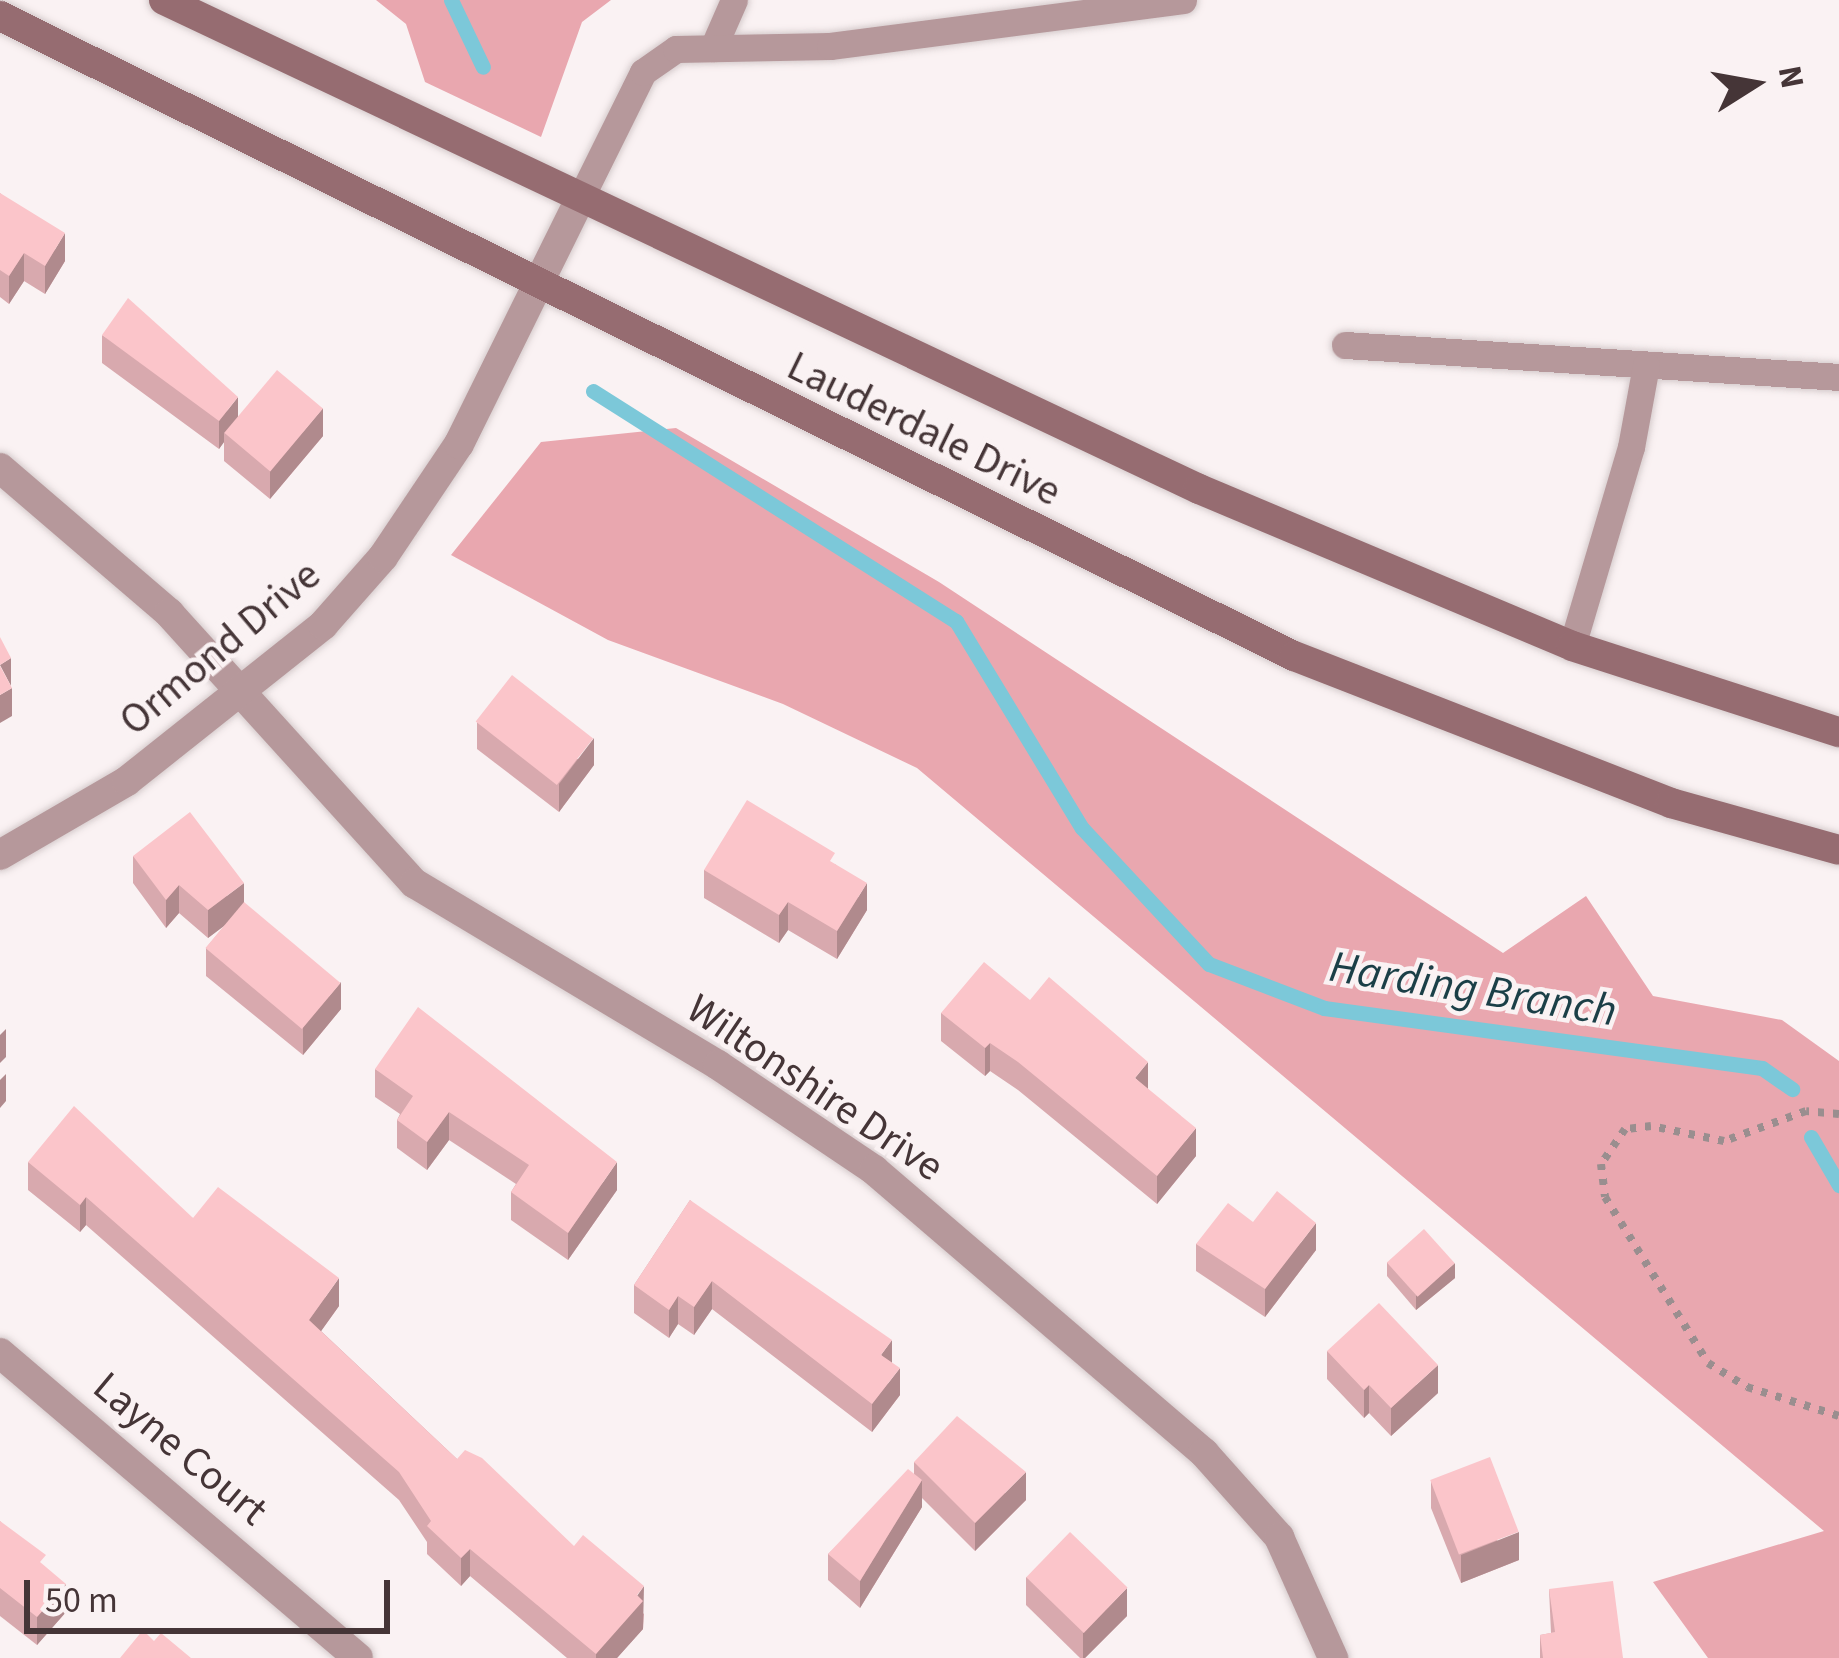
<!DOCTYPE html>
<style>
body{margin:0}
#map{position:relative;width:1839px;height:1658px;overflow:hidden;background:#faf2f3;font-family:"Source Sans 3",sans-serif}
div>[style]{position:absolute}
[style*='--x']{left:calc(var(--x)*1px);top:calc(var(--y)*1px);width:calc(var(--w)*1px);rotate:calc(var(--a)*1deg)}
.forest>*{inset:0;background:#e9a7af}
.stream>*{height:15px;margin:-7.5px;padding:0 7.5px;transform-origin:7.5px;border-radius:7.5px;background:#7cc8d9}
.path>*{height:8px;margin-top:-4px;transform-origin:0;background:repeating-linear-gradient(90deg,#9a8e8f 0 6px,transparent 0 15px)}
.roads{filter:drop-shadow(0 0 3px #d6cccd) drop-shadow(0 0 3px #d6cccd)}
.lane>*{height:27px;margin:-13.5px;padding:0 13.5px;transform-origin:13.5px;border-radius:13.5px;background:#b6989b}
.street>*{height:30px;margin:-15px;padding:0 15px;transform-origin:15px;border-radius:15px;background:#b6989b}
.secondary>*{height:30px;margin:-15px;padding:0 15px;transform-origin:15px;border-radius:15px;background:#966c71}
.wall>*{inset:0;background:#d8a9ae}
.shaded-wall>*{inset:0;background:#b08a8d}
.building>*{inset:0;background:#fbc5ca;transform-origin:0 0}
span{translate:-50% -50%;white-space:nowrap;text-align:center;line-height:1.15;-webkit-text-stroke:9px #faf2f3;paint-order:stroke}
.street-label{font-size:42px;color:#453537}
.water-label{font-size:45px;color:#1b3f47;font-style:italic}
.north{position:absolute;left:1695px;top:24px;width:120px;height:120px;-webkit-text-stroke:9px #faf2f3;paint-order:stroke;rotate:79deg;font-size:33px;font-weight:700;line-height:48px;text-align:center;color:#453537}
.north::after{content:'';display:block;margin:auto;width:42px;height:54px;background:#453537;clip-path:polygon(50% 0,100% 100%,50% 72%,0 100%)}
.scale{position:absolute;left:24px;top:1580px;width:366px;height:54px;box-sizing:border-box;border:6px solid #453537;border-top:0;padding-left:15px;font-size:36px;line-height:42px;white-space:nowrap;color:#453537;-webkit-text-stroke:9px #faf2f3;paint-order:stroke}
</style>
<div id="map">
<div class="forest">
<i style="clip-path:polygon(376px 0,611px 0,582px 22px,541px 137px,425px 82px,406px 24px)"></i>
<i style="clip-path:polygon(676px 428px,939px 582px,1503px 953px,1586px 896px,1653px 996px,1782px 1020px,1839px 1061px,1839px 1658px,1708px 1658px,1653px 1582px,1824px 1531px,917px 768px,783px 704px,608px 640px,451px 555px,541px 442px)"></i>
</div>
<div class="stream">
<i style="--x:451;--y:0;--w:74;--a:64.5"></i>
<i style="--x:593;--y:391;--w:430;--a:32.4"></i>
<i style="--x:956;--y:621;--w:242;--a:58.7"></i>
<i style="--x:1082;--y:828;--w:186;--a:47"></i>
<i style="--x:1209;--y:964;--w:123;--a:20.9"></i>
<i style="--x:1324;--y:1008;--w:442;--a:7.8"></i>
<i style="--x:1762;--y:1068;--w:37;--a:35"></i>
<i style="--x:1811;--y:1137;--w:56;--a:59.7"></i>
</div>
<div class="path">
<i style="--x:1839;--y:1114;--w:33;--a:-175"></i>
<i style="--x:1806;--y:1111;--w:87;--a:159.9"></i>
<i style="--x:1724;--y:1141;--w:75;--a:-168.4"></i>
<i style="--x:1651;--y:1126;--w:26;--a:173"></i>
<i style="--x:1625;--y:1129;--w:42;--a:124.4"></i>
<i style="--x:1601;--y:1164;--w:33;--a:83"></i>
<i style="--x:1605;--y:1197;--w:195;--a:58.2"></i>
<i style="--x:1708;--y:1363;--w:46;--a:31.6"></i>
<i style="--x:1747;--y:1387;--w:96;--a:17.5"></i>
</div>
<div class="roads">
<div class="lane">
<i style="--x:713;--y:48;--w:52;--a:-66.4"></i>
<i style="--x:579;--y:201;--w:144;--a:-63.6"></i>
<i style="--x:643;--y:72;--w:40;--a:-34.9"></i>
<i style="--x:676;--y:49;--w:154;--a:-1.1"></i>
<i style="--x:830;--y:46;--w:356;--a:-7.4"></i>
<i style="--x:1345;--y:345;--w:495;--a:3.7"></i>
<i style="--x:1572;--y:646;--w:208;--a:-73.5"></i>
<i style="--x:1631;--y:447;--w:83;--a:-79.6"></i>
</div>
<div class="street">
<i style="--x:0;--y:468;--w:223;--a:40.6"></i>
<i style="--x:169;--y:613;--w:365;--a:47.8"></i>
<i style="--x:414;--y:883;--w:354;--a:30.9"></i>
<i style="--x:718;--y:1065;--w:188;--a:33.9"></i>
<i style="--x:874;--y:1170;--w:435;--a:40.6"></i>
<i style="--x:1204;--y:1453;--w:113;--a:48.2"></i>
<i style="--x:1279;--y:1537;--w:133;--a:65.9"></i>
<i style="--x:0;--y:855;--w:147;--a:-30.2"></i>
<i style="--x:127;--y:781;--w:251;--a:-38.5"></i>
<i style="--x:323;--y:625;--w:91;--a:-48.6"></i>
<i style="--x:383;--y:557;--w:136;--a:-56.1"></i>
<i style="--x:459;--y:444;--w:271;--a:-63.7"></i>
<i style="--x:0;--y:1353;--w:470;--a:40.4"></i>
</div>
<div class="secondary">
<i style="--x:164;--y:0;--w:1145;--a:25.29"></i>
<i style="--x:1199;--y:489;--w:405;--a:22.8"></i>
<i style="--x:1572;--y:646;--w:281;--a:17.9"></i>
<i style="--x:0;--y:16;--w:1444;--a:26.32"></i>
<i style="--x:1294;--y:656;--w:405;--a:21.3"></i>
<i style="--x:1671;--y:803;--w:174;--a:15.6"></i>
</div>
</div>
<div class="wall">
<i style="clip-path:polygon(0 193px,65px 261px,45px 294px,24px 281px,9px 304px,0 297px)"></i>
<i style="clip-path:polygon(102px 335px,238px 417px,323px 436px,270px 499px,224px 461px,224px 442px,219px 449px,102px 363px)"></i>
<i style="clip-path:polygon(477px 722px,594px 765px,559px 812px,477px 749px)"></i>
<i style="clip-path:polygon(133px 856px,244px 903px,341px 1009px,303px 1055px,206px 976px,206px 948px,225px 925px,208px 938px,179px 913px,166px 928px,133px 883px)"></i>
<i style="clip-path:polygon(835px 864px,867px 910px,837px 959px,788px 930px,779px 943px,704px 898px,704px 870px)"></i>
<i style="clip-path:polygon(1030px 1000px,1148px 1089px,1196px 1156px,1157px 1204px,1018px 1090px,990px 1071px,985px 1076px,941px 1041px,941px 1013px)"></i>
<i style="clip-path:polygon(375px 1069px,617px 1190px,568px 1260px,511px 1220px,511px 1192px,516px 1184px,449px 1140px,427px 1170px,397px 1148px,397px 1120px,400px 1114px,375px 1097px)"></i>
<i style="clip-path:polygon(28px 1162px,193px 1218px,339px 1306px,321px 1331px,457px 1459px,644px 1614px,643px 1629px,617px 1658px,567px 1658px,470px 1576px,461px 1586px,427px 1554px,427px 1542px,399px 1500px,86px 1225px,80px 1232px,28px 1190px)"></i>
<i style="clip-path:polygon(690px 1200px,900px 1395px,872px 1432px,712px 1309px,694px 1335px,678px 1324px,669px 1338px,634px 1313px,634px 1285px)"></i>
<i style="clip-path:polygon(1253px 1222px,1316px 1250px,1265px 1317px,1196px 1271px,1196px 1244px)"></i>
<i style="clip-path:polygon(1387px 1262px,1455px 1278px,1416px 1310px,1387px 1276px)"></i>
<i style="clip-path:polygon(1327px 1351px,1438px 1393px,1391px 1436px,1369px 1413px,1364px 1418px,1327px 1379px)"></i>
<i style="clip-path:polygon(914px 1462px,1026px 1500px,975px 1551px,922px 1498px,922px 1507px,860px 1608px,828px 1580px,828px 1554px,914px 1474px)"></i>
<i style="clip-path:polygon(1431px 1481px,1519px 1560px,1461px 1583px,1431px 1508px)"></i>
<i style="clip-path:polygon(0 1521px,66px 1612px,37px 1645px,0 1616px)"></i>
<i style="clip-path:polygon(1026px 1577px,1127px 1616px,1085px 1658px,1080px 1658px,1026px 1605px)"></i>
<i style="clip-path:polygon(1549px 1589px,1623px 1658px,1540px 1658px,1540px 1635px,1551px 1633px)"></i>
</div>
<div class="shaded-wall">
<i style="clip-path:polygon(65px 233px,65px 261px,45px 294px,45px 266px)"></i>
<i style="clip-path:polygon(24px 253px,24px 281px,9px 304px,9px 276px)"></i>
<i style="clip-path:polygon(238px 397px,238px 425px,224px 433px,224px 442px,219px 449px,219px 421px)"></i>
<i style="clip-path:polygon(323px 408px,323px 436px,270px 499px,270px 471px)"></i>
<i style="clip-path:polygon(11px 658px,11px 686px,0 665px)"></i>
<i style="clip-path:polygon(12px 688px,12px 716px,0 723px,0 695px)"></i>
<i style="clip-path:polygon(594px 738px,594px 765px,559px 812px,559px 784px)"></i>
<i style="clip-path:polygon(244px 883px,244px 911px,208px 938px,208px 910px)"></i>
<i style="clip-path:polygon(867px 883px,867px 910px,837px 959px,837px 931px)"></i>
<i style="clip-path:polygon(179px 885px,179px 913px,166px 928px,166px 900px)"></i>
<i style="clip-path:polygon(788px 902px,788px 930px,779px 943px,779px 915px)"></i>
<i style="clip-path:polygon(341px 982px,341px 1009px,303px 1055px,303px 1027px)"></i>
<i style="clip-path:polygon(6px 1029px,6px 1057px,0 1063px,0 1035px)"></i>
<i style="clip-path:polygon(990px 1043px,990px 1071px,985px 1076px,985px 1048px)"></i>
<i style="clip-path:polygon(1148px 1062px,1148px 1090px,1135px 1078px)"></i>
<i style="clip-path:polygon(6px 1074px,6px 1101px,0 1108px,0 1080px)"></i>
<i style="clip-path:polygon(449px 1112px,449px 1140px,427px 1170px,427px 1142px)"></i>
<i style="clip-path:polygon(1196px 1128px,1196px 1156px,1157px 1204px,1157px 1176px)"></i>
<i style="clip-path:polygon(617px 1162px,617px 1190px,568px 1260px,568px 1233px)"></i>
<i style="clip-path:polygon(86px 1197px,86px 1225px,80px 1232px,80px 1205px)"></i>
<i style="clip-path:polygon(1316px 1223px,1316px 1250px,1265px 1317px,1265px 1289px)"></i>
<i style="clip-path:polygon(1455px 1263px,1455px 1278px,1416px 1310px,1416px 1296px)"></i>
<i style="clip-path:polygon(339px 1278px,339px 1306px,309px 1348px,309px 1320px)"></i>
<i style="clip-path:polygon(712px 1281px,712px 1309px,694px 1335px,694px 1307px)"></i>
<i style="clip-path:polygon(678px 1296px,678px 1324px,669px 1338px,669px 1310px)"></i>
<i style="clip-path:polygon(892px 1340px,892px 1368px,881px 1355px)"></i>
<i style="clip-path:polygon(1438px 1365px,1438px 1393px,1391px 1436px,1391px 1408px)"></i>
<i style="clip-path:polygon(900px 1368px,900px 1395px,872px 1432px,872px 1404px)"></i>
<i style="clip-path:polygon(1369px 1385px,1369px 1413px,1364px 1418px,1364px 1390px)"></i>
<i style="clip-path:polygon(1026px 1472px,1026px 1500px,975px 1551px,975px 1523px)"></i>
<i style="clip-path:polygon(922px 1480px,922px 1507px,860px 1608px,860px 1581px)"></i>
<i style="clip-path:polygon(1519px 1532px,1519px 1560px,1461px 1583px,1461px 1555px)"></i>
<i style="clip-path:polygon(470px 1549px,470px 1576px,461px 1586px,461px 1558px)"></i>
<i style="clip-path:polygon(66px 1584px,66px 1612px,37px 1645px,37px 1617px)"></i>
<i style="clip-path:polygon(644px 1586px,643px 1629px,617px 1658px,596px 1658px,596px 1654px)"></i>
<i style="clip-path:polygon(1127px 1588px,1127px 1616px,1085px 1658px,1083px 1658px,1083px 1633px)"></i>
</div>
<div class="building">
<i style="clip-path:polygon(0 193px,65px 233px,45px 266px,24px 253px,9px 276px,0 270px)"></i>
<i style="clip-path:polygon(128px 298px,238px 397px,219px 421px,102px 335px)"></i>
<i style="left:277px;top:370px;width:60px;height:82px;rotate:40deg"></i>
<i style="clip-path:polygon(0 637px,11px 658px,0 665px)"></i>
<i style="clip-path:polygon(0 666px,12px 688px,0 695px)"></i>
<i style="left:512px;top:675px;width:103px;height:59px;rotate:38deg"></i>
<i style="clip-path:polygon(747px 800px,835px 853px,830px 861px,867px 883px,837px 931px,788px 902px,779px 915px,704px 870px)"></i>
<i style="clip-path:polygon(190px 812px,244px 883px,208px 910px,179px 885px,166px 900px,133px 856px)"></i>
<i style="left:244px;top:902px;width:126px;height:60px;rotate:40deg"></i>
<i style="clip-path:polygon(984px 962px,1030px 1000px,1049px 977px,1148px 1062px,1135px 1078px,1196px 1128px,1157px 1176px,1018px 1062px,990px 1043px,985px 1048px,941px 1013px)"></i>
<i style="clip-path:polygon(418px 1007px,617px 1162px,568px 1233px,511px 1192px,529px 1165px,449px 1112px,427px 1142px,397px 1120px,413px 1096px,375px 1069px)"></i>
<i style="clip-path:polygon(74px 1106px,193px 1218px,218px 1187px,339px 1278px,309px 1320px,457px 1459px,465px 1450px,482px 1458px,574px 1546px,583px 1535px,644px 1586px,637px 1595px,643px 1601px,596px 1654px,470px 1549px,461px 1558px,427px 1526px,431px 1521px,399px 1472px,86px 1197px,80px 1205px,28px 1162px)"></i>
<i style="clip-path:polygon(1277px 1191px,1316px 1223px,1265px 1289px,1196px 1244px,1228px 1203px,1253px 1222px)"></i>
<i style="clip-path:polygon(690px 1200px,892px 1340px,881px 1355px,900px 1368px,872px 1404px,712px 1281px,694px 1307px,678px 1296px,669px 1310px,634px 1285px)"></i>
<i style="left:1424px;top:1229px;width:46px;height:50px;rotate:48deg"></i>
<i style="clip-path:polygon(1379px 1303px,1438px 1365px,1391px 1408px,1369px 1385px,1364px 1390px,1327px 1351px)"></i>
<i style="clip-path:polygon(957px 1416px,1026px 1472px,975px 1523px,914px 1462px)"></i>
<i style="left:1490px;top:1457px;width:80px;height:64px;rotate:69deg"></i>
<i style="clip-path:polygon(908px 1469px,922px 1480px,860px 1581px,828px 1554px)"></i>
<i style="clip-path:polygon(0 1521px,46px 1555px,40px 1562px,66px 1584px,37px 1617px,0 1588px)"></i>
<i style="left:1070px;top:1532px;width:80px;height:63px;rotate:44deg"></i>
<i style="clip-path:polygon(1613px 1581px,1623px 1658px,1543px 1658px,1540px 1635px,1555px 1632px,1549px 1589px)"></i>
<i style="clip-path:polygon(143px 1630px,154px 1641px,161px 1633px,191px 1658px,120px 1658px)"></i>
</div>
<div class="street-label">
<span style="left:924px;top:429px;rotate:26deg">Lauderdale Drive</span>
<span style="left:220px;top:648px;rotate:-40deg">Ormond Drive</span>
<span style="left:815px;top:1088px;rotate:34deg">Wiltonshire Drive</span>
<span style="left:180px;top:1449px;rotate:40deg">Layne Court</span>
</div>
<div class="water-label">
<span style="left:1473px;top:990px;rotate:9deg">Harding Branch</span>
</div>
<div class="north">N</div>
<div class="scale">50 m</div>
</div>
